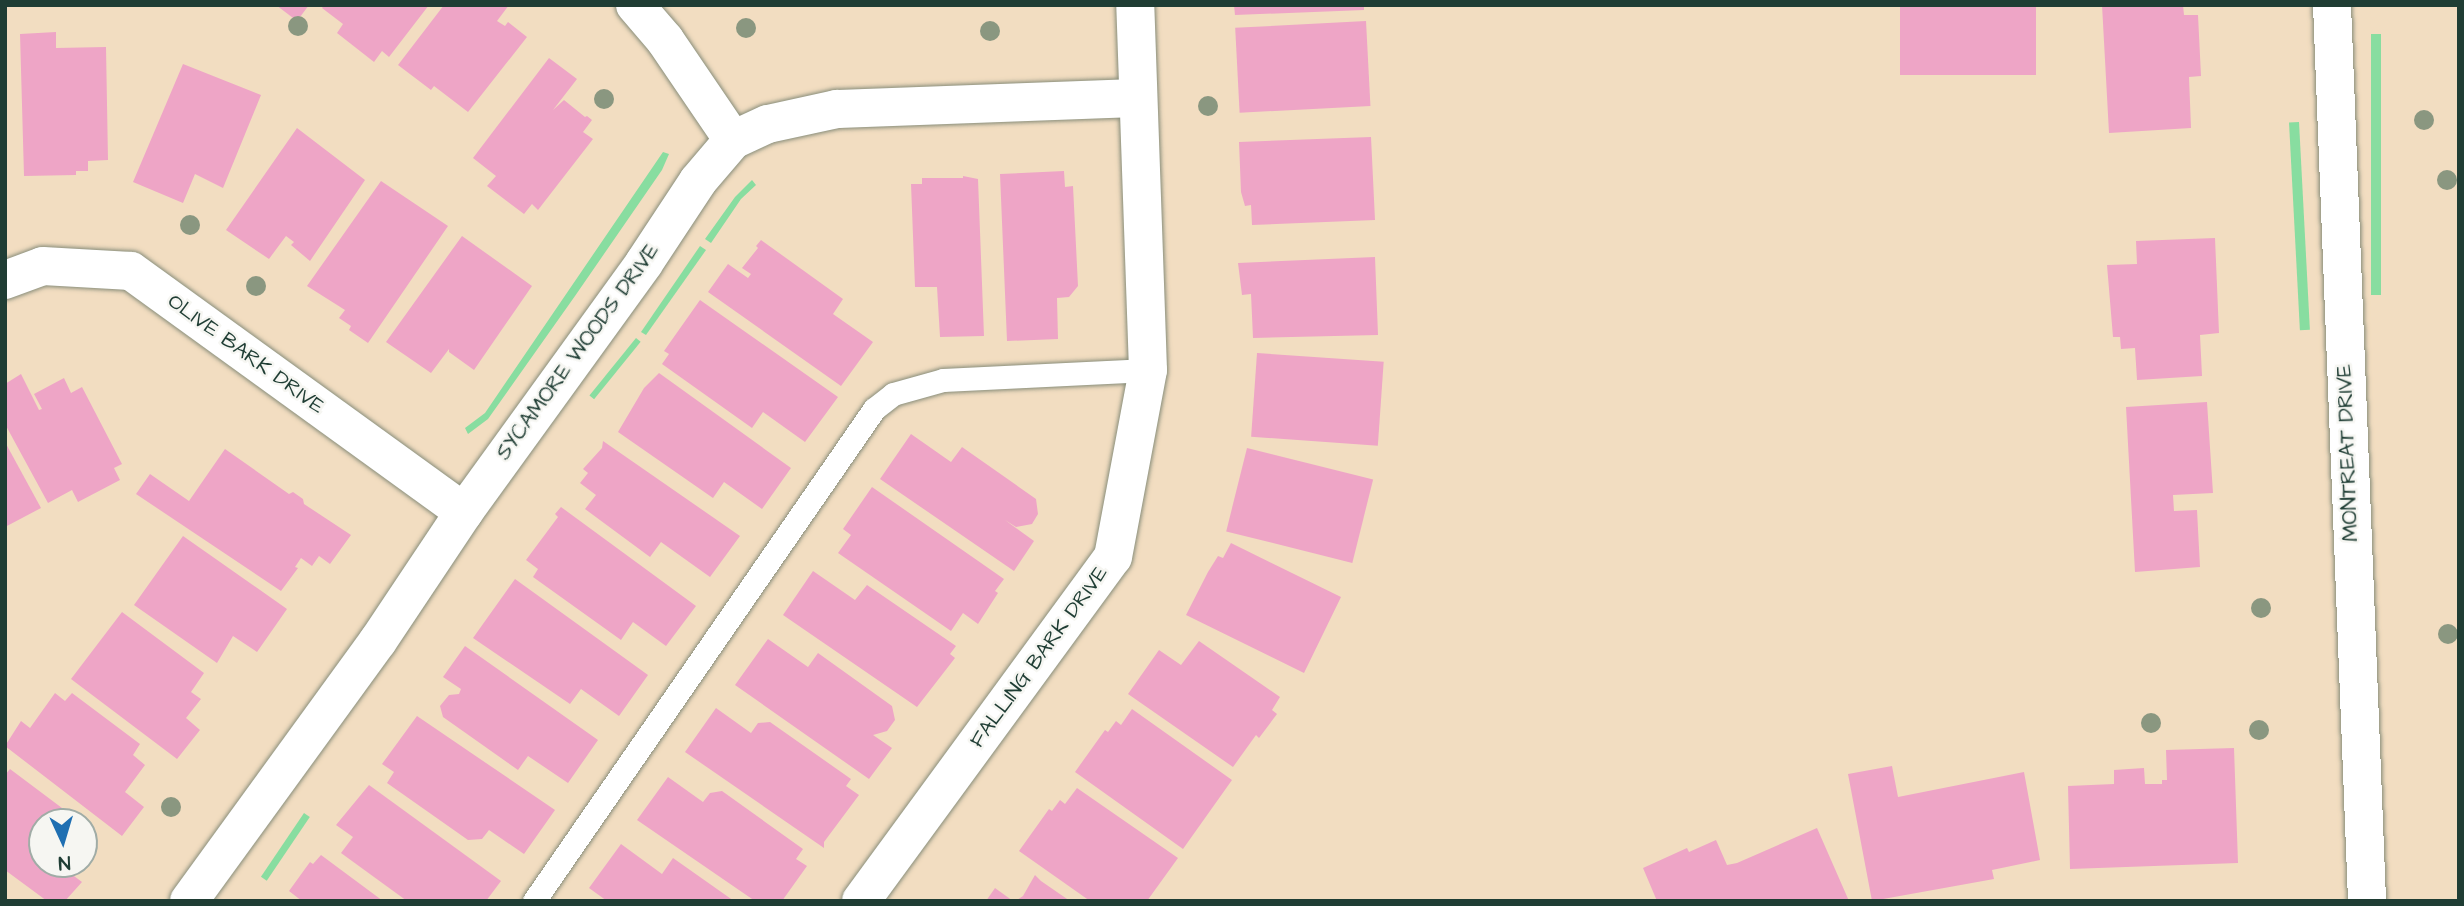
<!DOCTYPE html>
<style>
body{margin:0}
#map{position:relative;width:2464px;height:906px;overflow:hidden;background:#f2ddc1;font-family:"Architects Daughter",sans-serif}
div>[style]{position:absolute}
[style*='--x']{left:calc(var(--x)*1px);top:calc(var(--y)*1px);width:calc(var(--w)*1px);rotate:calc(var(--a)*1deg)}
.green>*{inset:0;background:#88dda0;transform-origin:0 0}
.building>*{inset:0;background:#eea5c6;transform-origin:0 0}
.roads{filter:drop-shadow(0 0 2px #888d7a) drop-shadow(0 0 2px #888d7a)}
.lane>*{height:23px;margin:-11.5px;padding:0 11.5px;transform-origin:11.5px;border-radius:11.5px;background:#fff}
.street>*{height:38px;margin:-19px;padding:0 19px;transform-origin:19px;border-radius:19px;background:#fff}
.trees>*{width:20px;height:20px;margin:-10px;border-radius:50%;background:#8a9780}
span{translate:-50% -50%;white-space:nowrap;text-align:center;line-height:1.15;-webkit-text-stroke:5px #f6f6f2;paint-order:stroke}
.street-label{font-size:21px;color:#1f3d34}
.frame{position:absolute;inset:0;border:7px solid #1f3d34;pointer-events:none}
.north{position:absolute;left:28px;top:808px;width:70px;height:70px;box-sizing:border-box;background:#f6f6f2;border:2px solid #a0aca6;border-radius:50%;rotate:176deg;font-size:19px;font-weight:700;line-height:28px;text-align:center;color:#1f3d34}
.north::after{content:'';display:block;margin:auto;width:24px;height:32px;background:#1f6fb2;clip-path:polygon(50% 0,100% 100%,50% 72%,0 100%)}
</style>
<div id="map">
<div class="green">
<i style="left:2371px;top:34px;width:10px;height:261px"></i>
<i style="left:2299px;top:122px;width:208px;height:10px;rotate:87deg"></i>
<i style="clip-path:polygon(663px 152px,669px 154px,662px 170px,575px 296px,488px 419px,468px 434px,465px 428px,485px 413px)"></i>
<i style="clip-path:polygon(752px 180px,756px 185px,741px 199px,711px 243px,705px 239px,735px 197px)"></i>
<i style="clip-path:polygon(700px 246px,706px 250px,646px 335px,641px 332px)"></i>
<i style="left:636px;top:338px;width:6px;height:74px;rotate:39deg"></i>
<i style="left:304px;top:813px;width:7px;height:77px;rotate:34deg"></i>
</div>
<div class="building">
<i style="clip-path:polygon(276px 5px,309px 5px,297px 21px)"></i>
<i style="clip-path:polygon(324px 5px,429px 5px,389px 57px,382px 51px,374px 62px,337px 33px,343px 24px,322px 8px)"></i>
<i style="clip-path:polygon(444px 5px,509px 5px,497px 21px,505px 26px,508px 22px,527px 37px,468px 112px,434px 86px,431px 90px,398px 65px)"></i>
<i style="clip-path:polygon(1234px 5px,1364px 5px,1364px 10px,1235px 15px)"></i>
<i style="left:1900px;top:5px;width:136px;height:70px"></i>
<i style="clip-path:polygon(2102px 5px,2183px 5px,2184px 15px,2198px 15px,2201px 76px,2189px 77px,2191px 128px,2109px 133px)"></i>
<i style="left:1366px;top:21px;width:85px;height:131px;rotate:87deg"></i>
<i style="clip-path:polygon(56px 32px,56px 48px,106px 47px,108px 160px,88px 161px,88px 171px,76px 171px,76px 175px,24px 176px,20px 34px)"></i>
<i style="clip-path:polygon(549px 58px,577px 79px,553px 110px,564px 100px,585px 117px,587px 116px,592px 120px,583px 132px,593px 139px,538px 210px,532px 204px,524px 214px,487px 186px,496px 176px,473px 158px)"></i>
<i style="clip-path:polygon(183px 64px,261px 95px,223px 188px,195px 174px,183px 203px,133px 182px)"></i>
<i style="clip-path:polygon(297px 128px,365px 180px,310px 261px,291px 245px,294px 242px,286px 236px,269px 259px,226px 230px)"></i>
<i style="clip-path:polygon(1371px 137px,1375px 220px,1252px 225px,1251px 205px,1245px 206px,1241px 192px,1239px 142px)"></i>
<i style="clip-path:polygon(1064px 171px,1065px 187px,1073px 186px,1078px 286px,1069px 297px,1057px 298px,1058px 339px,1007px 341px,1000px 174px)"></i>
<i style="clip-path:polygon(963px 176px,978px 179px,984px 336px,940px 337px,937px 287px,915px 287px,911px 184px,922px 184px,922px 178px,963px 178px)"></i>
<i style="clip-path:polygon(381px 181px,448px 226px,368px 343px,349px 330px,351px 326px,339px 318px,345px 310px,307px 286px)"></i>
<i style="clip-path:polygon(462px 236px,532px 286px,474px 370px,449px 352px,449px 349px,431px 373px,386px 342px)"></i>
<i style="clip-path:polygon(2215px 238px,2219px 333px,2200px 335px,2202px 376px,2137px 380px,2135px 348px,2121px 349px,2120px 337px,2113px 337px,2107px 265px,2137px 264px,2136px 241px)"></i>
<i style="clip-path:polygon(761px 240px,843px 299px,833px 314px,873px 342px,841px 386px,708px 292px,728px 264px,748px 278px,751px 274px,742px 268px,758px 248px,756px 246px)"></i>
<i style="clip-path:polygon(1375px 257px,1378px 335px,1253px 338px,1251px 294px,1242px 295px,1238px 263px)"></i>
<i style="clip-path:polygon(700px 300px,838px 397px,805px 442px,763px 412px,752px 428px,662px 364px,669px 354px,664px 351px)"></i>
<i style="left:1257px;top:353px;width:127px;height:84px;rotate:4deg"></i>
<i style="clip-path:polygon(659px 373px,791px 468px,762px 509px,724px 482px,713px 498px,618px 432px,644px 388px)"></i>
<i style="clip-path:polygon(21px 374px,39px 410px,42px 409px,34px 394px,64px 378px,71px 393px,82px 387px,122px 464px,114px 468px,120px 480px,78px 502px,72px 490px,48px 503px,5px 424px,5px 384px)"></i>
<i style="clip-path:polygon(2207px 402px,2213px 493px,2173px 495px,2174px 511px,2197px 510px,2200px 567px,2135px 572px,2126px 407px)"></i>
<i style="clip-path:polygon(911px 434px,951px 462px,962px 447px,1036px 499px,1038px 514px,1032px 524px,1016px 527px,1005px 520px,1034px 541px,1014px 571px,880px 479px)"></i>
<i style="clip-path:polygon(603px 441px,740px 536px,710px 577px,661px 542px,650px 557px,585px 509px,596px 495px,580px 483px,588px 473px,583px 469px,602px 448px)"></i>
<i style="clip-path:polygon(5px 442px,41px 508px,5px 527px)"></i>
<i style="left:1247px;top:448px;width:130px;height:86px;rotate:14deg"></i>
<i style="clip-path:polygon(225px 449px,289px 494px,293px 492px,303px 499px,304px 504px,351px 535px,330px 564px,319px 556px,312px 566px,301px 558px,295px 567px,298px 568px,281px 591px,136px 494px,150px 474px,189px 501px)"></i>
<i style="clip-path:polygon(872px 487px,1004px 579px,995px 591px,998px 593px,978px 624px,963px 613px,951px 631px,838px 553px,851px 535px,843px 529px)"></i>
<i style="clip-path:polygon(561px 507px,696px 606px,666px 646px,633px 622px,621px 640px,533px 577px,538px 569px,526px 560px,558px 517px,555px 514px)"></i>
<i style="clip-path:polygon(183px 536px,287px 609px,257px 652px,233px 636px,217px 663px,134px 605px)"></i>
<i style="clip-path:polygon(1231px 543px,1341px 597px,1304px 673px,1186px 615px,1208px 572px,1218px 556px,1223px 558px)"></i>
<i style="clip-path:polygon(813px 571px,855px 600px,867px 585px,956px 646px,950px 654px,955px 658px,917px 707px,783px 615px)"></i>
<i style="clip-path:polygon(515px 579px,648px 675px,619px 716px,581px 689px,570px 704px,473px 638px)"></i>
<i style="clip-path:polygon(122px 612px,204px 673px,191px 692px,201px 699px,186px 718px,200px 730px,177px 759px,71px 679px)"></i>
<i style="clip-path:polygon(768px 639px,808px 667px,818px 653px,892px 706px,895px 720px,887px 731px,873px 735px,892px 748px,869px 779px,735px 685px)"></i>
<i style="clip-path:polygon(1199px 641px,1280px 697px,1272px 710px,1277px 714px,1259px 738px,1256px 735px,1233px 767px,1128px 694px,1159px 650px,1181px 665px)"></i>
<i style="clip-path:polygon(465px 646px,598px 740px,568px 783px,528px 756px,518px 770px,443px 717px,440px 706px,449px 695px,459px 694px,461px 689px,443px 677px)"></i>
<i style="clip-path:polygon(55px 693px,65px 701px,72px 693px,140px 744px,133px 755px,145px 765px,125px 792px,144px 807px,122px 836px,5px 746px,21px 721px,30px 728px)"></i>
<i style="clip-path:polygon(716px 708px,751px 733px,758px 723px,770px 722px,851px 779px,846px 786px,859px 795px,824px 842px,824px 848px,685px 752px)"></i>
<i style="clip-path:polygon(1132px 709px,1232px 780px,1183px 849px,1075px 772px,1105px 730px,1108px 732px,1116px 721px,1121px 725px)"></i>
<i style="clip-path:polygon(417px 716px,555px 810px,524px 854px,489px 830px,482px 839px,468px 840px,387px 783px,394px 772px,382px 764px)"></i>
<i style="clip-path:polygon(2234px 748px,2238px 863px,2070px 869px,2068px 786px,2114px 784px,2114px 770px,2144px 768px,2145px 784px,2162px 784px,2162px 780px,2167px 780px,2166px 750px)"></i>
<i style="clip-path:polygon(1892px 766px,1898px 797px,2024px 772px,2040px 860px,1992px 870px,1994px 879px,1872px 901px,1848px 774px)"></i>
<i style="clip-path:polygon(10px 769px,78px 820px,42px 822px,42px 864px,58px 864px,82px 882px,65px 901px,47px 901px,5px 870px,5px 775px)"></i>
<i style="clip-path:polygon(668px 777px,703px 802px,710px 793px,722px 791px,803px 849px,796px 859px,807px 866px,782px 901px,755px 901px,637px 820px)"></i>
<i style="clip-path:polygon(369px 785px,501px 881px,486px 901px,407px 901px,341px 853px,353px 837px,336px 825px)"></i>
<i style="clip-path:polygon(1077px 788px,1178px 858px,1147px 901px,1090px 901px,1019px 851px,1049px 809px,1052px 811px,1060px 800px,1065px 804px)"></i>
<i style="clip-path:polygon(1817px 828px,1849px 901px,1657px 901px,1643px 868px,1687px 848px,1689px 852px,1716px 840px,1727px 865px,1737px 863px)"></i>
<i style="clip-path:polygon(621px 844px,662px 874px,673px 858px,734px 901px,607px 901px,589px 888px)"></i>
<i style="clip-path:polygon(321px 855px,383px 901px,302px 901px,289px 891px,310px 862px,313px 864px)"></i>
<i style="clip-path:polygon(1035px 875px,1041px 881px,1070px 901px,1017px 900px,1023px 896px)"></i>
<i style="clip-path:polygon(995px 888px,1013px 901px,986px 901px)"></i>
</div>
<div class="roads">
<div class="lane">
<i style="--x:534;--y:901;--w:598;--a:-55.35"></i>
<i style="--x:874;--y:409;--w:24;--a:-38"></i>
<i style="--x:893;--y:394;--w:52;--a:-15.6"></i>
<i style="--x:943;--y:380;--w:205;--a:-2.8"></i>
</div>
<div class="street">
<i style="--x:635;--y:5;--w:46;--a:49.4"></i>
<i style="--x:665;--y:40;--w:121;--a:55.8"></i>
<i style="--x:2332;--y:5;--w:897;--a:87.76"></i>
<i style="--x:5;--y:280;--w:40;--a:-20.2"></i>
<i style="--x:43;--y:266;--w:88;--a:3.3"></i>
<i style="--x:131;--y:271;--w:411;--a:35.9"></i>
<i style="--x:189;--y:901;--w:321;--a:-54"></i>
<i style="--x:378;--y:641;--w:155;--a:-56.3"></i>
<i style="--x:464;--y:512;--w:307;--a:-54.1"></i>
<i style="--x:644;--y:263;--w:98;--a:-56.6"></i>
<i style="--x:698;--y:181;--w:54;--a:-49.5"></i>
<i style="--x:733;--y:140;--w:38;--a:-25"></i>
<i style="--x:768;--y:124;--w:71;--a:-12.3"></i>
<i style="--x:837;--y:109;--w:300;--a:-2.1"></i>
<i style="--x:861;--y:901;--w:426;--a:-53.8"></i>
<i style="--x:1113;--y:557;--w:190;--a:-79.4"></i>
<i style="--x:1148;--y:370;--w:365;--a:-92"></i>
</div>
</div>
<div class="trees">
<i style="left:298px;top:26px"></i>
<i style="left:746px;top:28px"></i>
<i style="left:990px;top:31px"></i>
<i style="left:604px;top:99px"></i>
<i style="left:1208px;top:106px"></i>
<i style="left:2424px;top:120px"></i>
<i style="left:2447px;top:180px"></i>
<i style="left:190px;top:225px"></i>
<i style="left:256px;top:286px"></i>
<i style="left:2261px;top:608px"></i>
<i style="left:2448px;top:634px"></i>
<i style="left:2151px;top:723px"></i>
<i style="left:2259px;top:730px"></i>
<i style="left:171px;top:807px"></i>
</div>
<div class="street-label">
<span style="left:578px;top:352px;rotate:-54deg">SYCAMORE WOODS DRIVE</span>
<span style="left:246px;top:354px;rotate:36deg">OLIVE BARK DRIVE</span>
<span style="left:2348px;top:453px;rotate:-92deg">MONTREAT DRIVE</span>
<span style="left:1039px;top:657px;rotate:-54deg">FALLING BARK DRIVE</span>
</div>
<div class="frame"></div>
<div class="north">N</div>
</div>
